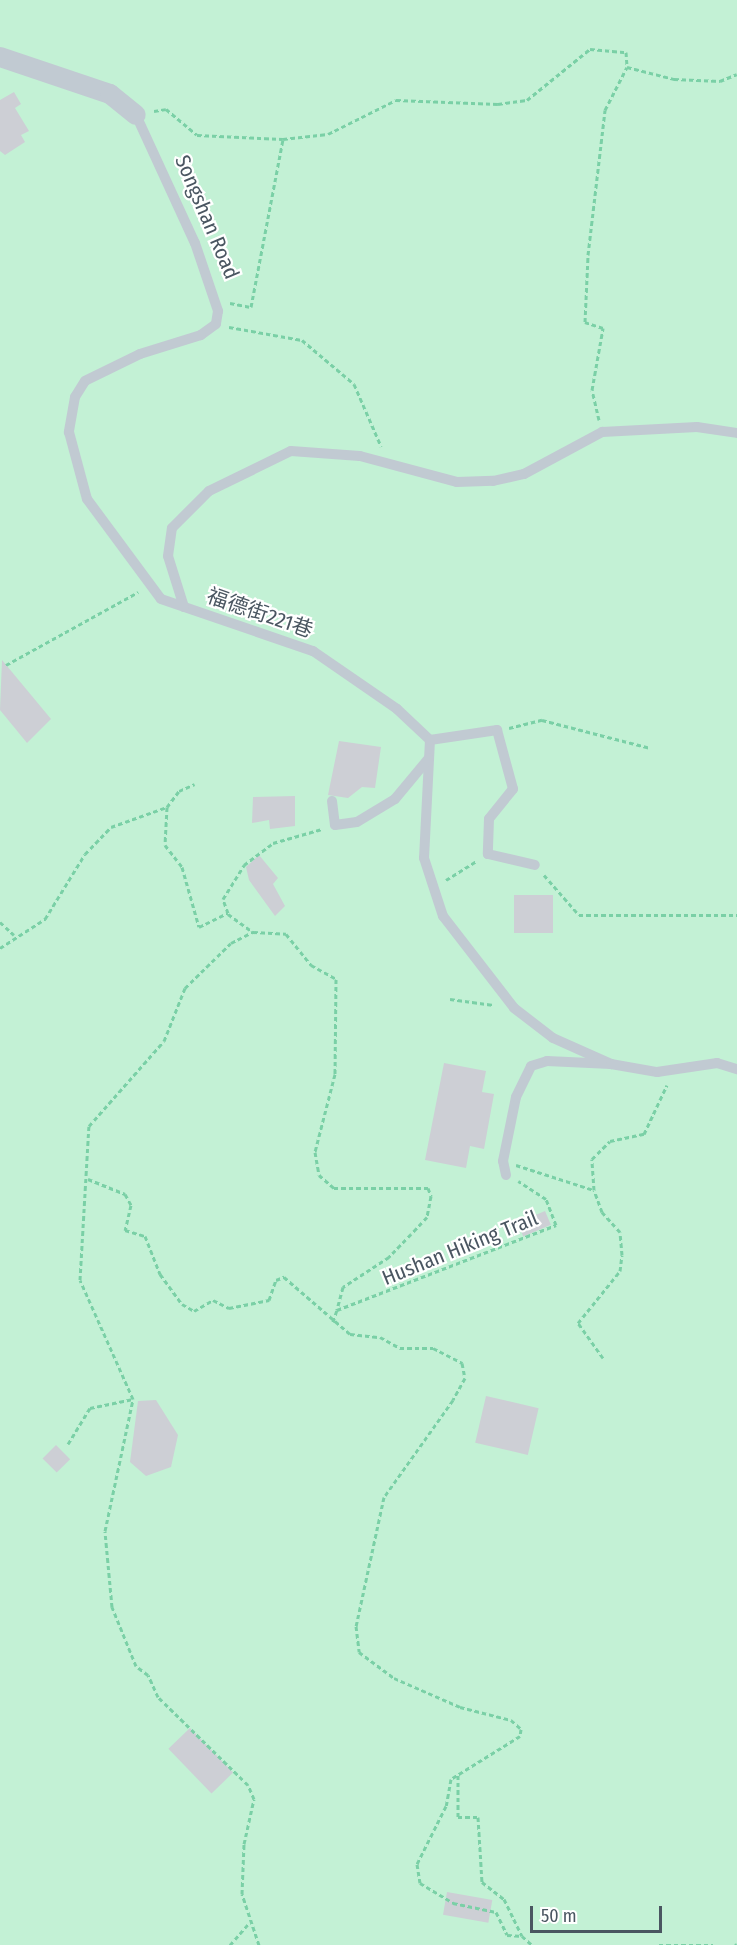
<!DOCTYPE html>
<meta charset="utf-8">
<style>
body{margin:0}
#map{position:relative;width:737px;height:1945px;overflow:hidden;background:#f5f3f3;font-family:"Fira Sans Condensed","Noto Sans TC",sans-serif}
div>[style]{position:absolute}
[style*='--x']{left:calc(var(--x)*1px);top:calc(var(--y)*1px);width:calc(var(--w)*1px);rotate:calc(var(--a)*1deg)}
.green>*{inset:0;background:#c3f1d5;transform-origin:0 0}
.building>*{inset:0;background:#cdcfd5;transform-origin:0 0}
.path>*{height:3px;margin-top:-1.5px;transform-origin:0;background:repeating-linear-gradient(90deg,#7ad0a6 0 4.5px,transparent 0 7.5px)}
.lane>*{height:10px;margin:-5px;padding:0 5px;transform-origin:5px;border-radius:5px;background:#c1cad2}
.street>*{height:20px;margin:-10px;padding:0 10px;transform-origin:10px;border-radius:10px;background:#c1cad2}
span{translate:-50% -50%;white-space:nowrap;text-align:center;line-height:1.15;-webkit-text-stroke:4.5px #fff;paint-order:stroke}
.street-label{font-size:21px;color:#4a5661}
.scale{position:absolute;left:530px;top:1906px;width:132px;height:27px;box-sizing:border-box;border:3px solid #4a5661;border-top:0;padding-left:8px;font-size:18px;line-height:21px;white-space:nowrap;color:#4a5661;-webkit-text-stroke:4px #fff;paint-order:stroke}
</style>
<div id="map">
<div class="green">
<i style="left:0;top:0;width:737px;height:1945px"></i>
</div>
<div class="building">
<i style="clip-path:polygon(14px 92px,21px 104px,15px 108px,29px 131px,21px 135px,25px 142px,5px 155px,0 151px,0 100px)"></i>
<i style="clip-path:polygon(2px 660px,51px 719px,27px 743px,0 710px)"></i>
<i style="clip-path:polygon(339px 741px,381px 747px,375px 788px,362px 787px,348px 798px,328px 795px)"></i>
<i style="clip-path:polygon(295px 796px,295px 826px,270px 829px,269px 820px,252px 823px,253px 797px)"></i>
<i style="clip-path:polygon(259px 855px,278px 878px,273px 884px,285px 906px,275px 916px,249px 880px,246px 867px)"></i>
<i style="left:514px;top:895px;width:39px;height:38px"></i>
<i style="clip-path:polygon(444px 1063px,486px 1071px,482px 1092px,494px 1094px,484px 1149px,470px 1146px,466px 1168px,425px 1160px)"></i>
<i style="left:545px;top:1211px;width:15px;height:30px;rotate:67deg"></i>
<i style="left:486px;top:1396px;width:54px;height:48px;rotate:13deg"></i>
<i style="clip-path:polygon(156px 1400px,178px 1435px,171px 1467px,146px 1476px,130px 1462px,138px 1401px)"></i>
<i style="left:56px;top:1445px;width:20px;height:19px;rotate:45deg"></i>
<i style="left:190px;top:1728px;width:62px;height:30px;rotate:46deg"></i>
<i style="left:447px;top:1892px;width:46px;height:23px;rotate:10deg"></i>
</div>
<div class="path">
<i style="--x:154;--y:111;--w:12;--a:-9"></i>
<i style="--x:166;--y:109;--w:40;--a:40"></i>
<i style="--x:197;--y:135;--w:86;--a:2.7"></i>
<i style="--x:283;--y:139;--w:45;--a:-6.3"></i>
<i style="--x:328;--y:134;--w:76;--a:-26.6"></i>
<i style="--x:396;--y:100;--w:102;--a:2.2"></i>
<i style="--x:498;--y:104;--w:29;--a:-8"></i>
<i style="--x:527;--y:100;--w:81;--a:-39"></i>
<i style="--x:590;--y:49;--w:36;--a:5"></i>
<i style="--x:626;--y:52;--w:15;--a:86"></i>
<i style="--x:627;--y:67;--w:49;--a:14.3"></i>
<i style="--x:674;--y:79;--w:46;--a:2.5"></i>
<i style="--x:720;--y:81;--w:18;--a:-22"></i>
<i style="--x:230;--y:303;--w:21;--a:11"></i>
<i style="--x:251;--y:307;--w:171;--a:-79.2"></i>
<i style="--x:229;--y:327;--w:74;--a:10.1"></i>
<i style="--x:302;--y:340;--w:68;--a:40.2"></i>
<i style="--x:354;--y:384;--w:68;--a:66.5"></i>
<i style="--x:599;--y:420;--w:31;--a:-103"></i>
<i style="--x:592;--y:390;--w:63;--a:-79.9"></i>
<i style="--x:603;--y:328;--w:19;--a:-162"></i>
<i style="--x:585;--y:322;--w:67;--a:-87.4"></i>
<i style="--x:588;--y:255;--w:146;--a:-83.3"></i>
<i style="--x:605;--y:110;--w:48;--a:-62.9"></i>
<i style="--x:6;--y:665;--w:151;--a:-28.9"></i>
<i style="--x:509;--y:728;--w:34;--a:-14"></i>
<i style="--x:542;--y:720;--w:112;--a:14.5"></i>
<i style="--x:167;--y:807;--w:20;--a:-53"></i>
<i style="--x:179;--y:791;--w:17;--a:-24"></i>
<i style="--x:544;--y:875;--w:53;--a:48.8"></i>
<i style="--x:579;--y:915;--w:158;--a:0"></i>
<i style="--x:446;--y:880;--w:36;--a:-32"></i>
<i style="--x:228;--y:913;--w:15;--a:-110"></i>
<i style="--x:223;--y:899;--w:40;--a:-58"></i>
<i style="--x:244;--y:865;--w:36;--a:-37"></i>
<i style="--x:273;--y:843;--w:51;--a:-15.9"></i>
<i style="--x:228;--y:914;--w:31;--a:36"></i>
<i style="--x:0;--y:922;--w:19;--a:43"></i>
<i style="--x:0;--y:948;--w:54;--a:-32.8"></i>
<i style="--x:45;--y:919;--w:76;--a:-58.4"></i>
<i style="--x:85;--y:854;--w:37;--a:-46"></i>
<i style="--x:111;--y:827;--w:59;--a:-19.7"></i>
<i style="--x:167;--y:807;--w:38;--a:93"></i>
<i style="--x:165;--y:845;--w:28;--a:52"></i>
<i style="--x:182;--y:867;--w:62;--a:74.2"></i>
<i style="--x:199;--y:927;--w:32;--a:-26"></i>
<i style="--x:450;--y:999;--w:44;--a:7.8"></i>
<i style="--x:516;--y:1165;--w:82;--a:17.8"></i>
<i style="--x:88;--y:1179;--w:40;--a:22"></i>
<i style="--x:125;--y:1194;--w:13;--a:61"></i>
<i style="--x:131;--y:1205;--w:26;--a:103"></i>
<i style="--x:125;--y:1230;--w:21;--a:17"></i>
<i style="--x:145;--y:1236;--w:41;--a:68.5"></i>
<i style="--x:160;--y:1274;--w:37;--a:54"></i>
<i style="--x:182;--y:1304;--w:14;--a:30"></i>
<i style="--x:194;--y:1311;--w:22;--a:-30"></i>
<i style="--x:213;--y:1300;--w:18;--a:27"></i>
<i style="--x:229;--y:1308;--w:41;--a:-11.3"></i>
<i style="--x:269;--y:1300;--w:21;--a:-71"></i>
<i style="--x:276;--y:1280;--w:9;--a:-21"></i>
<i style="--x:284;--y:1277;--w:87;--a:40.8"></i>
<i style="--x:350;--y:1334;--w:30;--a:6"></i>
<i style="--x:380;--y:1337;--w:23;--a:29"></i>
<i style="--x:400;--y:1348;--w:33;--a:0"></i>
<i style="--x:433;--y:1348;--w:33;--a:27"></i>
<i style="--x:462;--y:1363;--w:15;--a:79"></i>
<i style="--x:465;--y:1378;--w:25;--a:119"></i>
<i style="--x:453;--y:1400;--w:119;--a:125.4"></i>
<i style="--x:384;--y:1497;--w:132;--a:102.2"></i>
<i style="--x:356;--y:1626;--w:26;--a:83"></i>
<i style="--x:359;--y:1652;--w:44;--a:36.6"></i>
<i style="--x:394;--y:1678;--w:72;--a:23.7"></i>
<i style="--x:460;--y:1707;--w:53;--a:14.3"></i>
<i style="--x:511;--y:1720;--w:13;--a:42"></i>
<i style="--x:521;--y:1729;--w:7;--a:98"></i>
<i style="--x:520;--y:1736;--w:81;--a:148.1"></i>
<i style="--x:451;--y:1779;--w:27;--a:100"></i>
<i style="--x:446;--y:1806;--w:65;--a:116.6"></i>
<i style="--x:417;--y:1864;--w:19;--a:81"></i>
<i style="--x:420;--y:1883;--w:39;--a:31"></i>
<i style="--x:453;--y:1903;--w:44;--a:11.8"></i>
<i style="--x:496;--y:1912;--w:25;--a:64"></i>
<i style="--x:507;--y:1935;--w:15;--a:4"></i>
<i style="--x:522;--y:1936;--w:13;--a:42"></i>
<i style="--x:333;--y:1322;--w:13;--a:-72"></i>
<i style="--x:337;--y:1310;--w:235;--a:-21.2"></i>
<i style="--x:556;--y:1225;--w:28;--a:-111"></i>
<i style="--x:546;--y:1199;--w:33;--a:-147"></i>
<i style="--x:603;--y:1358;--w:43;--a:-125.5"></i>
<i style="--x:578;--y:1323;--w:67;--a:-51.1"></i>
<i style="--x:620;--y:1271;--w:16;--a:-83"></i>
<i style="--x:622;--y:1255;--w:23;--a:-95"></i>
<i style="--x:620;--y:1232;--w:27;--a:-132"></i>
<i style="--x:602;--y:1212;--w:23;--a:-110"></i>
<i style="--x:594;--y:1190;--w:31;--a:-94"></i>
<i style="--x:592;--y:1159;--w:25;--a:-45"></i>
<i style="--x:610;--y:1141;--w:35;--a:-12"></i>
<i style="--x:644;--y:1134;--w:54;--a:-64.9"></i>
<i style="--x:68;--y:1444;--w:42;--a:-58.6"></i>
<i style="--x:90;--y:1408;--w:44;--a:-11.8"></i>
<i style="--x:458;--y:1775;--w:42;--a:90"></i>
<i style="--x:458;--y:1817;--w:20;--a:0"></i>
<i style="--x:478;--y:1817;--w:65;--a:86.5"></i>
<i style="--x:482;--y:1882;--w:28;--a:38"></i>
<i style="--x:504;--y:1899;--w:41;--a:64.1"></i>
<i style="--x:230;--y:1945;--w:28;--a:-49"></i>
<i style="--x:259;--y:1945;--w:54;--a:-108.4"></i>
<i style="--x:242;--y:1894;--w:50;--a:-87.7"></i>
<i style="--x:244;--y:1844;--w:46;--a:-77.5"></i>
<i style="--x:254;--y:1799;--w:15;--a:-113"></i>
<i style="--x:248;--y:1785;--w:126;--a:-135.6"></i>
<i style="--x:158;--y:1697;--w:24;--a:-114"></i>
<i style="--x:148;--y:1675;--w:15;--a:-143"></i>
<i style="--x:136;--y:1666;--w:64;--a:-112.1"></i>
<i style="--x:112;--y:1607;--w:76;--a:-95.3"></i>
<i style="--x:105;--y:1531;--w:135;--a:-78"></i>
<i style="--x:133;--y:1399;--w:130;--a:-114"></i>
<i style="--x:80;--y:1280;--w:154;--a:-86.7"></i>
<i style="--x:89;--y:1126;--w:113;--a:-48.6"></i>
<i style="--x:164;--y:1041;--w:57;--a:-68.4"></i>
<i style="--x:185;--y:988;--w:64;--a:-44.4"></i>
<i style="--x:231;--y:943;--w:25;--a:-27"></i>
<i style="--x:253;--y:932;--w:33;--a:3"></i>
<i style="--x:286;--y:934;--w:40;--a:51"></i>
<i style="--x:311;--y:965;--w:29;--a:29"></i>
<i style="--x:336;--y:979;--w:95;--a:90.6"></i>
<i style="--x:335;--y:1074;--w:81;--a:104.4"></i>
<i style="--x:315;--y:1152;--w:23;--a:80"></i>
<i style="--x:319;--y:1175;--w:20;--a:41"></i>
<i style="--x:334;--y:1188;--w:94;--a:0"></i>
<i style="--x:428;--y:1188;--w:9;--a:69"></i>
<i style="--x:431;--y:1196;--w:21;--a:101"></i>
<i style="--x:427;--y:1217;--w:23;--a:133"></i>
<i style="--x:411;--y:1234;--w:32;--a:134"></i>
<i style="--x:389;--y:1257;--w:55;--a:146.9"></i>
<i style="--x:343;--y:1287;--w:24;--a:105"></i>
<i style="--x:659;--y:1945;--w:54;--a:0"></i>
<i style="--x:735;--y:1945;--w:2;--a:-27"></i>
</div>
<div class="lane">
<i style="--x:136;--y:115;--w:141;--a:65.3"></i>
<i style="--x:195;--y:243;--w:72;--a:71.3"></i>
<i style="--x:218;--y:311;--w:13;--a:99"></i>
<i style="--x:216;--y:324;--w:19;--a:144"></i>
<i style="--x:201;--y:335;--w:64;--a:162.7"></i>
<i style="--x:140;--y:354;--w:61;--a:153.9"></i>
<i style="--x:85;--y:381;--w:19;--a:122"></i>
<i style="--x:75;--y:397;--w:36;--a:100"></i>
<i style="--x:69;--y:432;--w:69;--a:75"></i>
<i style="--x:87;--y:499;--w:124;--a:53.5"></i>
<i style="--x:161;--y:599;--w:161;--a:18.9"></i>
<i style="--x:313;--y:651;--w:102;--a:34.6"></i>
<i style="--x:397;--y:709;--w:45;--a:43.2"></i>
<i style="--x:430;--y:740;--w:118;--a:92.9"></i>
<i style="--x:424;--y:858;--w:61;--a:71.9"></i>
<i style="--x:443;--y:916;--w:116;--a:52.3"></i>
<i style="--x:514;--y:1008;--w:49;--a:37.6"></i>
<i style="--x:553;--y:1038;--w:64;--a:24.1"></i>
<i style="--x:184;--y:607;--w:53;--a:-107.4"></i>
<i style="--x:168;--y:556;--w:28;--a:-82"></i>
<i style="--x:172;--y:528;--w:52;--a:-45"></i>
<i style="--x:209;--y:491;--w:91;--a:-26"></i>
<i style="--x:291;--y:451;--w:69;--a:4.1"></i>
<i style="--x:360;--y:456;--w:100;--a:15"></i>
<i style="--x:457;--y:482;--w:36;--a:-2"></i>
<i style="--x:493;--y:481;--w:32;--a:-13"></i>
<i style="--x:524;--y:474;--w:89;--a:-28.3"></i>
<i style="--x:602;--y:432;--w:95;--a:-3"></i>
<i style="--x:697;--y:427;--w:40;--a:8.5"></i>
<i style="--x:430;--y:740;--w:68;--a:-8.5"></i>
<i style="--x:497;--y:730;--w:61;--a:74.8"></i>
<i style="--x:513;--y:789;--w:38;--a:129"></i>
<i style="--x:489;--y:819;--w:35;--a:92"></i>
<i style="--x:488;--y:854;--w:48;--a:13.2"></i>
<i style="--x:332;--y:801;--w:24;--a:83"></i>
<i style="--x:335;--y:825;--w:22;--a:-8"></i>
<i style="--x:357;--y:822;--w:44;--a:-31.2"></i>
<i style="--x:395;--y:799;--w:53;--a:-50.3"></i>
<i style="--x:506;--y:1175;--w:14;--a:-102"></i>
<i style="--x:503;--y:1161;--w:65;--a:-78.5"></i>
<i style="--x:516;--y:1097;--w:34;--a:-64"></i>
<i style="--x:531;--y:1066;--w:17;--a:-17"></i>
<i style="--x:547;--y:1061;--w:64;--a:2.7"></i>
<i style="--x:611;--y:1064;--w:47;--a:9.9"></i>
<i style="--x:657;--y:1072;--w:61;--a:-8.5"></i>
<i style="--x:717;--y:1063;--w:21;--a:17"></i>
</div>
<div class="street">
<i style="--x:0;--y:57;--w:116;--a:18.6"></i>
<i style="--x:110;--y:94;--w:33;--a:39"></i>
</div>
<div class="street-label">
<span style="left:207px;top:217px;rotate:67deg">Songshan Road</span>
<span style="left:260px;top:613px;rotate:19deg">福德街221巷</span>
<span style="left:460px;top:1248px;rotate:-22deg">Hushan Hiking Trail</span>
</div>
<div class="scale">50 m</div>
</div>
